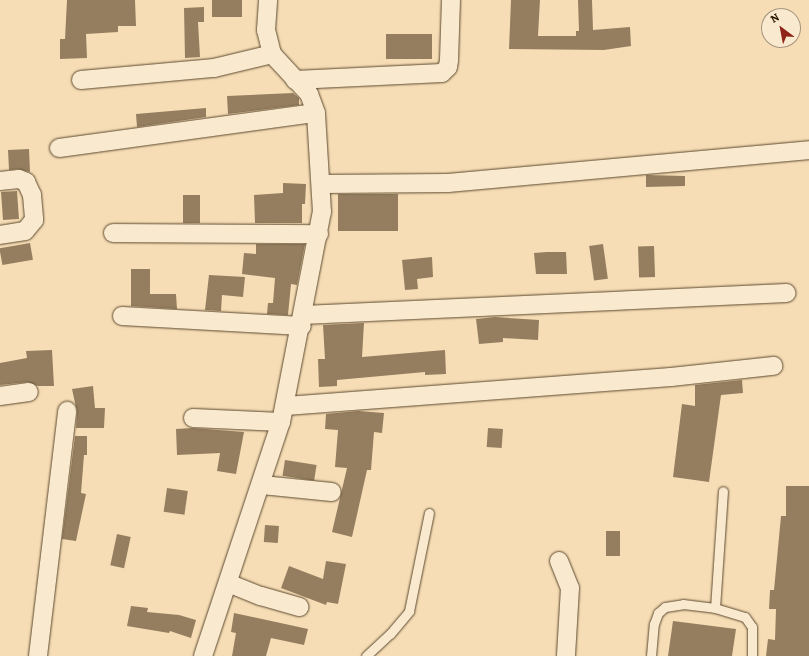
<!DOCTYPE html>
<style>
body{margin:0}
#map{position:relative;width:809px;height:656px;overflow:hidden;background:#f6ddb5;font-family:Alegreya,serif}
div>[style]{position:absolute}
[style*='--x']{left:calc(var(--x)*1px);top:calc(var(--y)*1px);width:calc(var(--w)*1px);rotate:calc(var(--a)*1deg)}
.building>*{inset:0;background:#947e5f;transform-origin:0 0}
.roads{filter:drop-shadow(0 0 1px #5c492f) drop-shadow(0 0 1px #5c492f)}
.service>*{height:9px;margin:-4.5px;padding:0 4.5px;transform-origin:4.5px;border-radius:4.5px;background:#f9e9cf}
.minor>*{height:18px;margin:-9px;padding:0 9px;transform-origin:9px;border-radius:9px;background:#f9e9cf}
span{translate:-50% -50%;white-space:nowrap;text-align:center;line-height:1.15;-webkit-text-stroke:4px #f9e9cf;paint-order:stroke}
.north{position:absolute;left:761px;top:8px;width:40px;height:40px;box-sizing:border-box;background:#f9e9cf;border:1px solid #a6957d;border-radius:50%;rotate:328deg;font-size:11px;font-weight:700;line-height:16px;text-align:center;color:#291802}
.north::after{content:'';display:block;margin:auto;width:14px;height:18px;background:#8f2418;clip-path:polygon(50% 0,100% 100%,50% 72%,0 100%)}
</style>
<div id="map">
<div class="building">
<i style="clip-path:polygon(67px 0,135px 0,136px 26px,118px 26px,118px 32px,86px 34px,87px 58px,60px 59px,60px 39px,65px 39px)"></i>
<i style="left:212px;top:0;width:30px;height:17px"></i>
<i style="clip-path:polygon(511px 0,540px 0,538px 36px,576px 36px,576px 31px,579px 31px,578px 0,592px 0,593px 30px,630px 27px,631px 46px,604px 50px,509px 49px)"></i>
<i style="clip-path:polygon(204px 7px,204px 22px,198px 22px,200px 57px,185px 58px,184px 8px)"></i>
<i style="left:432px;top:34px;width:25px;height:46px;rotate:90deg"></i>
<i style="clip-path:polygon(293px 93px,299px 98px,299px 105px,228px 114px,227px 96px)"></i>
<i style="clip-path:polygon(206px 108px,206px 117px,137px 127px,136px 114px)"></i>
<i style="clip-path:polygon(29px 149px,30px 172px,18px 169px,9px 170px,8px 150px)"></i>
<i style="clip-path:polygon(646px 175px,685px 176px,685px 186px,646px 187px)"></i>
<i style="clip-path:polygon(283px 183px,306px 184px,305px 204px,302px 204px,302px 223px,255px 223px,254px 195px,283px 193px)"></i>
<i style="left:17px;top:191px;width:28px;height:16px;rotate:86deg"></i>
<i style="left:338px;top:194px;width:60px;height:37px"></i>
<i style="left:183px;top:195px;width:17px;height:28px"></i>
<i style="left:30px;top:243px;width:17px;height:31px;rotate:80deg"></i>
<i style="clip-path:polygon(256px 244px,305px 244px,297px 285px,291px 284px,288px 315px,267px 314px,268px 303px,273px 303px,275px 278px,242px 274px,244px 253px,256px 254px)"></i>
<i style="left:603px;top:244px;width:35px;height:14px;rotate:82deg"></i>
<i style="left:654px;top:246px;width:31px;height:16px;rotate:88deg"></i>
<i style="clip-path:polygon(547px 252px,566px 252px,567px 274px,536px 274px,534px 253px)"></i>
<i style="clip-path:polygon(432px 257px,433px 277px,417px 279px,418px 289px,405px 290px,402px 260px)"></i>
<i style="clip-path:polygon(131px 269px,150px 269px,150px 294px,176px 294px,177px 309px,131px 306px)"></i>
<i style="clip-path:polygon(209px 275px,245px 277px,243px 297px,222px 295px,221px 311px,205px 310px)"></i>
<i style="clip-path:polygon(495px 317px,539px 320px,538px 340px,503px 338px,503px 342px,479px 344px,476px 319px)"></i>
<i style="clip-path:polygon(364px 323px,362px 357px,445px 350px,446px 374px,425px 375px,425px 372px,337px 380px,337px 386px,319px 387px,318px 359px,325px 359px,323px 325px)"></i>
<i style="clip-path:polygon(52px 350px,54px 386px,38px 386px,28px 382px,0 385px,0 363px,27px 358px,26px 351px)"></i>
<i style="clip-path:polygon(742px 380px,743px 393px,721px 395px,709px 482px,673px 477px,682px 404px,695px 406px,695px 385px)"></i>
<i style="clip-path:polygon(93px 386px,95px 408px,105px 408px,104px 428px,76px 428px,77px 412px,72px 389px)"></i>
<i style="clip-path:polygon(358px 411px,384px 413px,382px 433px,374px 432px,371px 470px,367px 470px,352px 537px,332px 532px,347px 468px,335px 467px,338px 430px,325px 429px,326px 414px)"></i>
<i style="clip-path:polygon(192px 428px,244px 432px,236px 474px,217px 471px,220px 453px,177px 455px,176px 429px)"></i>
<i style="left:488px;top:428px;width:15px;height:19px;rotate:4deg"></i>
<i style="clip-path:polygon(75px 436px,87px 436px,87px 455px,84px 455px,81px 493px,86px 494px,76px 541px,62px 539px)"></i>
<i style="left:285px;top:460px;width:32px;height:16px;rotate:9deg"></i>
<i style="clip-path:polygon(786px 486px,809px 486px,809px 656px,766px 656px,768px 639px,775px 640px,776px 609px,769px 609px,770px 590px,774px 590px,781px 516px,786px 516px)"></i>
<i style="left:167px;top:488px;width:21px;height:24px;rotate:8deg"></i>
<i style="left:265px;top:525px;width:14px;height:17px;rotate:4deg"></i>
<i style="left:606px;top:531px;width:14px;height:25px"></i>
<i style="left:117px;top:534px;width:14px;height:32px;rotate:12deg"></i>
<i style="clip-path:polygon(326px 561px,346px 564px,338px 604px,327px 602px,326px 605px,281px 588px,289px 566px,323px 579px)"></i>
<i style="clip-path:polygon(131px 606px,148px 608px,147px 612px,179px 615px,196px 620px,191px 638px,170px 631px,169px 633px,127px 626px)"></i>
<i style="clip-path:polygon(234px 613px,308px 629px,304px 645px,271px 638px,266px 656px,232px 656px,236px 633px,231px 632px)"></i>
<i style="clip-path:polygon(673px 621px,736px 629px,732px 656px,668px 656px)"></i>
</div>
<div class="roads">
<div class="service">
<i style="--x:715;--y:608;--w:117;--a:-86.1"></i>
<i style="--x:366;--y:656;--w:33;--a:-43"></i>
<i style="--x:390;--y:634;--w:30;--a:-50"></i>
<i style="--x:409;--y:611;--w:100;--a:-78.5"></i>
<i style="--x:651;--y:656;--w:32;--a:-85"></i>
<i style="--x:654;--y:624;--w:12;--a:-70"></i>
<i style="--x:658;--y:613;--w:9;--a:-41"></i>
<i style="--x:665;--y:607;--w:18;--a:-9"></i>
<i style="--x:683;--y:604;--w:32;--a:7"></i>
<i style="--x:715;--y:608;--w:31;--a:17"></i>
<i style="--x:745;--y:617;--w:12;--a:55"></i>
<i style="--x:752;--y:627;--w:29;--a:90"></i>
</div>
<div class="minor">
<i style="--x:81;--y:80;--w:134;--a:-5.2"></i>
<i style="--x:214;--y:68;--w:60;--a:-13.6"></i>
<i style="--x:295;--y:80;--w:147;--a:-2.7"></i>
<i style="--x:442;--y:73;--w:8;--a:-45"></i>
<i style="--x:448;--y:67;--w:7;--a:-82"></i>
<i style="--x:449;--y:60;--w:60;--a:-88.1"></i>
<i style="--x:59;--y:148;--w:259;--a:-7.8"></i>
<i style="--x:0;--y:181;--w:19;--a:-6"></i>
<i style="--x:19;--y:179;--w:8;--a:23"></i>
<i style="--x:26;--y:182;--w:14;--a:65"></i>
<i style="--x:32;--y:195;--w:25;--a:85"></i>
<i style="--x:34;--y:220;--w:14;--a:129"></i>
<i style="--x:25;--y:231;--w:25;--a:171"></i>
<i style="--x:321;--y:184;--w:127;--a:-0.5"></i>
<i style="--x:448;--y:183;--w:363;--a:-5.2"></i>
<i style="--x:113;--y:233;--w:206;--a:0.3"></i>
<i style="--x:303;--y:315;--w:484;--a:-2.6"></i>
<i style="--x:122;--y:316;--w:180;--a:3.2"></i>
<i style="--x:0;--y:396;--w:29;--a:-8"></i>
<i style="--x:286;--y:406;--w:386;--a:-4.3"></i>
<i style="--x:671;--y:377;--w:103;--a:-6.2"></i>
<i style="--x:193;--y:418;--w:88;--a:2.6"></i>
<i style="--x:262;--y:485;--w:70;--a:5.7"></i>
<i style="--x:559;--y:561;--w:29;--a:68"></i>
<i style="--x:570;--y:588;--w:68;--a:93.4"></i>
<i style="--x:228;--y:583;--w:35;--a:22"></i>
<i style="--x:261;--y:596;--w:40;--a:16"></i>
<i style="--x:38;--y:656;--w:247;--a:-83.2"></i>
<i style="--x:203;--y:656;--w:247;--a:-71.6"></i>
<i style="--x:281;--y:422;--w:214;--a:-79"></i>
<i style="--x:322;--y:212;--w:99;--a:-93.5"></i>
<i style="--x:316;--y:113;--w:20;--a:-110"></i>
<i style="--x:309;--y:94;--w:54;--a:-132.8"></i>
<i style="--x:272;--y:54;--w:25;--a:-104"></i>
<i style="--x:266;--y:30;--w:30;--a:-86"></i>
</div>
</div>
<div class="north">N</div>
</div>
